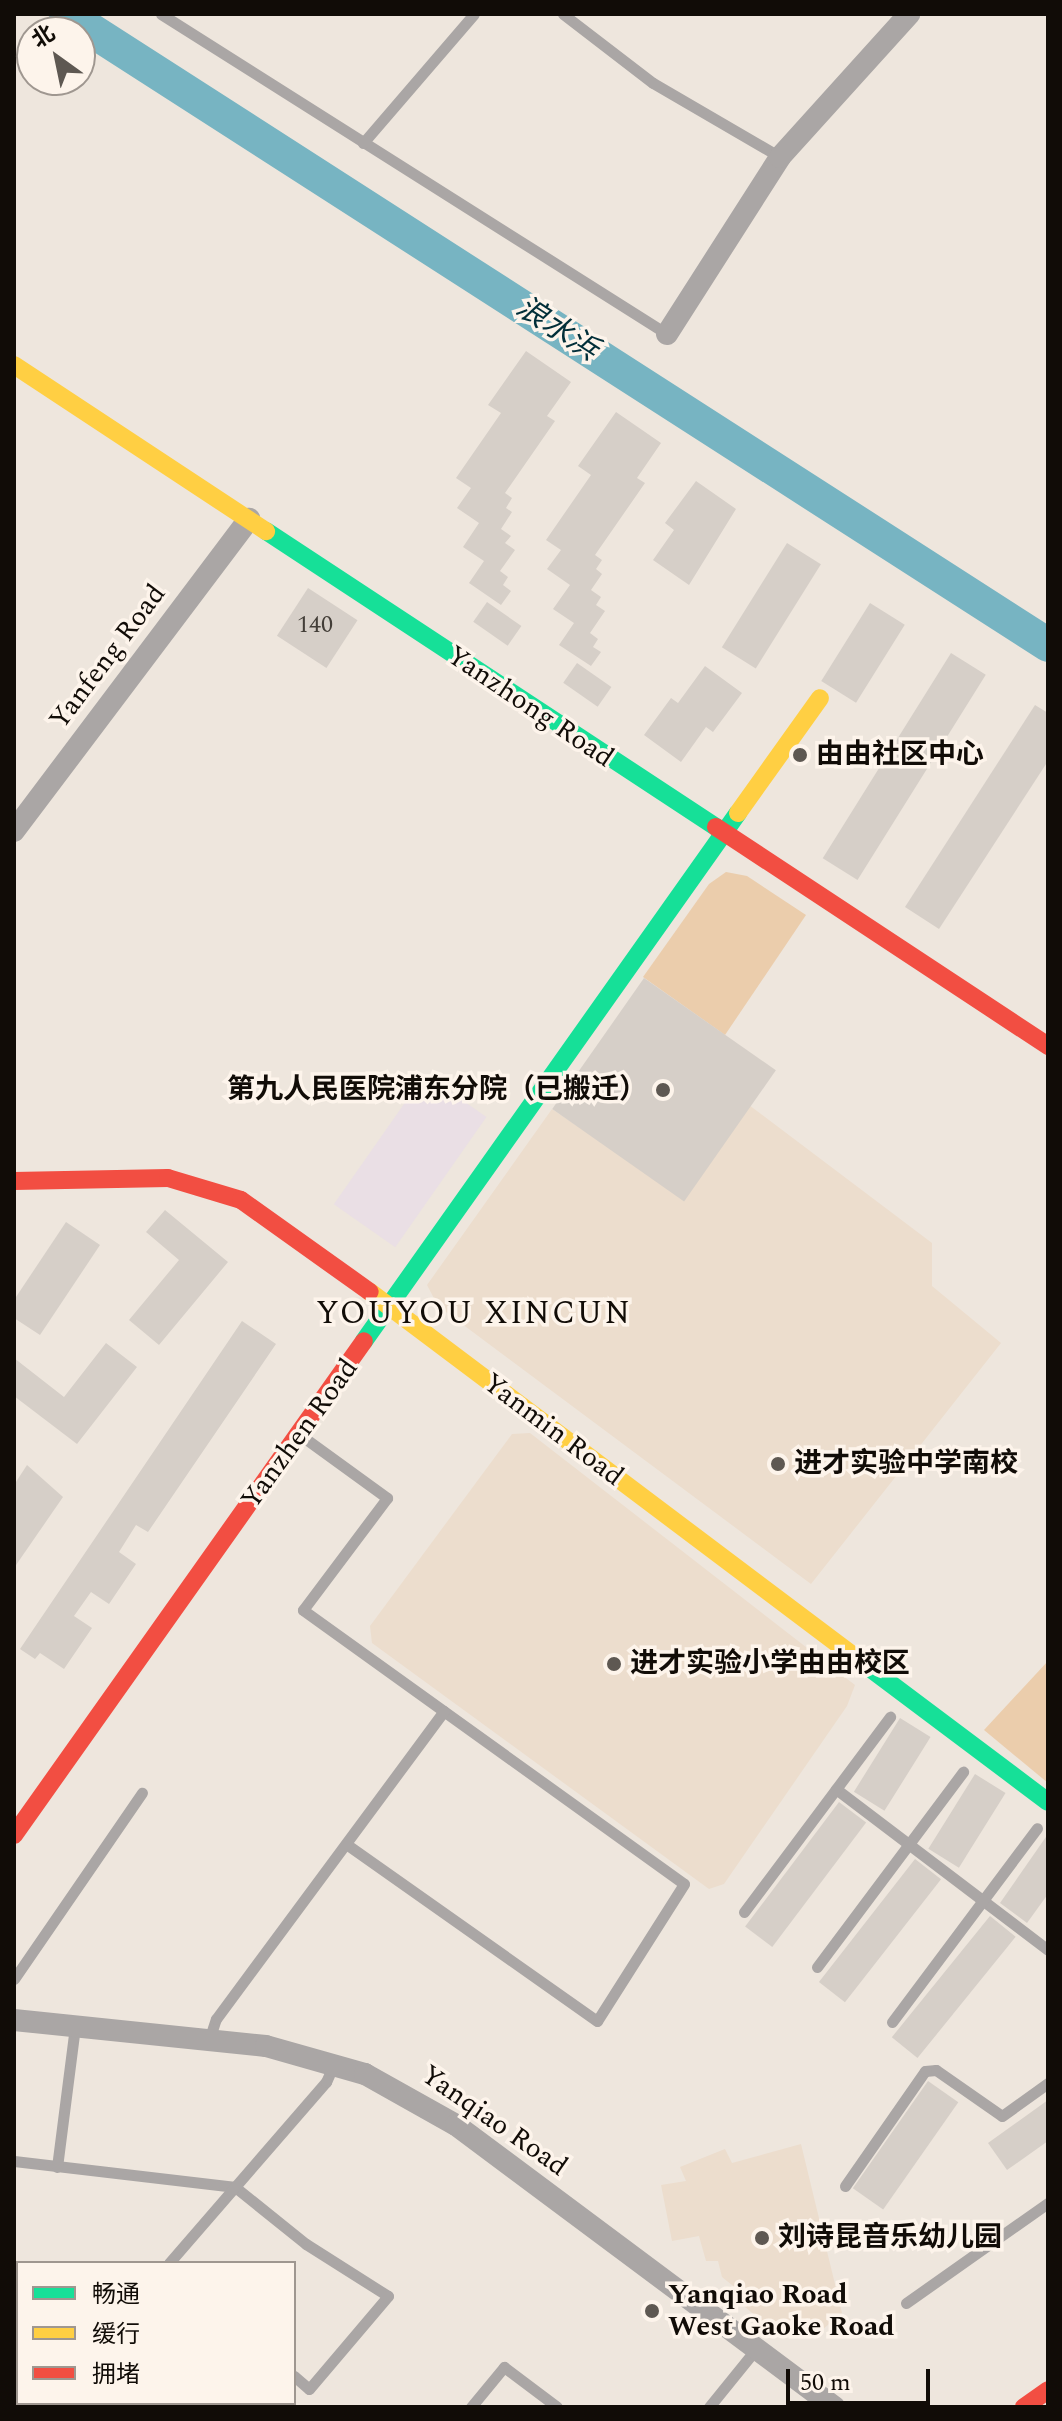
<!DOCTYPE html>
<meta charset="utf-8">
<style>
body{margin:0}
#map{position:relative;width:1062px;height:2421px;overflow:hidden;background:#eee6dd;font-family:Spectral,"Noto Sans SC",serif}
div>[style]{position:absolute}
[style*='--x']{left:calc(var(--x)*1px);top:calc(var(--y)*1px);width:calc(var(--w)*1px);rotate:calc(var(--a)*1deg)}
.commercial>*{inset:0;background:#eadfe5;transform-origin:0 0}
.built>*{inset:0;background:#ecddcd}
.green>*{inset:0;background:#ebcdac}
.river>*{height:34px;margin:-17px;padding:0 17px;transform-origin:17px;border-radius:17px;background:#77b4c2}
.building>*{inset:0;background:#d6cfc8;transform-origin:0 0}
.lane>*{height:11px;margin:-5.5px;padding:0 5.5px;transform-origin:5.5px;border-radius:5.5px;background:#aaa6a5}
.street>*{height:22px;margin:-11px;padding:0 11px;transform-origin:11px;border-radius:11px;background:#aaa6a5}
.fast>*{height:18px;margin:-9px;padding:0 9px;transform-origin:9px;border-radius:9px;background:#16e098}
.slow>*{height:18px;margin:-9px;padding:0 9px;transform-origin:9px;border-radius:9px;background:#ffcf43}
.jam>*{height:18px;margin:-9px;padding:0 9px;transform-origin:9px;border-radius:9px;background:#f24e42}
.dots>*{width:22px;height:22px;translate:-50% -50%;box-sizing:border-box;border:4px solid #fdf4eb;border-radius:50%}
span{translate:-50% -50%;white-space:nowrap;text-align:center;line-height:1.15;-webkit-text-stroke:7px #fdf4eb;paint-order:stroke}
.number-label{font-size:24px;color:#433e38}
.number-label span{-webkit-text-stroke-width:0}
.street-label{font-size:28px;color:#110c07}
.poi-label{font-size:28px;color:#110c07;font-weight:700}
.left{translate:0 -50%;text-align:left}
.right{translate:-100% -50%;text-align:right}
.water-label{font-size:30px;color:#022f39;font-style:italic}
.quarter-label{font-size:32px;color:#110c07;letter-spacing:2px}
.frame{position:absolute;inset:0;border:16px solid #110c07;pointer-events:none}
.legend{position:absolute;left:16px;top:2261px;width:280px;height:144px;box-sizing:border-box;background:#fdf4eb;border:2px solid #9f9790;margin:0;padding:10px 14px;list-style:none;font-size:24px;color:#110c07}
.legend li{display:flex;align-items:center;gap:16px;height:40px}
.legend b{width:40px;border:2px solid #9f9790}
.north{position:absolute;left:16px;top:16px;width:80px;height:80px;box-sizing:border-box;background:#fdf4eb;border:2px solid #9f9790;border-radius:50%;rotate:327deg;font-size:22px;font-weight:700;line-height:32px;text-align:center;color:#110c07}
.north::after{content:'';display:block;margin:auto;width:28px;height:36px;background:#5e5852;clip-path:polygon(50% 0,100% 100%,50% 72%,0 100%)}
.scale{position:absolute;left:786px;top:2369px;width:144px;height:36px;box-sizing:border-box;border:4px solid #110c07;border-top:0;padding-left:10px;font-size:24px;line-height:28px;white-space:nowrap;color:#110c07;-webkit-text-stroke:6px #fdf4eb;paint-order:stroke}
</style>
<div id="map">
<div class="commercial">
<i style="left:425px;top:1074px;width:75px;height:159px;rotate:35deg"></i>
</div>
<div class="built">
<i style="clip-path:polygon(749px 1105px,932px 1243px,932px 1286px,1001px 1343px,811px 1584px,438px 1306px,427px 1285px,552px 1109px,678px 1194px)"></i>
<i style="clip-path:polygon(530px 1433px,855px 1685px,847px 1706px,724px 1884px,709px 1889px,372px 1643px,370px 1626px,512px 1434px)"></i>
<i style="clip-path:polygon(801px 2144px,842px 2313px,815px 2336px,808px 2318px,770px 2328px,732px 2296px,737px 2289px,722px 2277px,718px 2261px,706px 2261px,699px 2236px,672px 2241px,661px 2185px,686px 2181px,680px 2167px,725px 2149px,732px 2163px)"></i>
</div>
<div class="green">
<i style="clip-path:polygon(726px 872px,747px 876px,806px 915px,725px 1035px,643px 977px,709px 884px)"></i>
<i style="clip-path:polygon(1048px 1661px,1048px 1783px,984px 1730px)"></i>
</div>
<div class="river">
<i style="--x:66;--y:14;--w:1167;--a:32.72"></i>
</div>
<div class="building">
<i style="clip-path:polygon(526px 351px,571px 382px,547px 416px,555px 421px,505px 493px,512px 498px,506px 508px,512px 512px,501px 529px,511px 536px,505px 543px,515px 550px,500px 571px,508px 577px,503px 585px,511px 591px,501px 605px,469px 583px,484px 561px,463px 547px,479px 523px,457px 508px,471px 488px,456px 478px,501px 413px,488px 405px)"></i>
<i style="clip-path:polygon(616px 412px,661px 443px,637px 478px,645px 483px,595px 555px,602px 560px,596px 569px,602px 574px,591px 590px,601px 597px,596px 605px,605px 611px,590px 633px,598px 639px,593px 647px,601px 652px,591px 666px,559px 645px,574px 623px,553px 609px,570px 585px,547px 569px,561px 550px,546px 540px,591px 475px,578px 466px)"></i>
<i style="clip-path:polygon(696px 481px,736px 509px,689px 585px,653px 560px,674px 530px,665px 523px)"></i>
<i style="left:787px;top:543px;width:40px;height:123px;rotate:32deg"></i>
<i style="left:308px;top:588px;width:59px;height:57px;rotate:33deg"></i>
<i style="left:487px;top:602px;width:42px;height:24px;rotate:35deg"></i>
<i style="left:870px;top:603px;width:41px;height:92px;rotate:32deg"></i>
<i style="left:951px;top:653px;width:41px;height:242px;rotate:32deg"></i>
<i style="left:577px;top:663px;width:42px;height:24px;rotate:35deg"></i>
<i style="clip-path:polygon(705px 666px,742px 693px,713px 732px,706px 727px,681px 762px,644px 735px,671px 698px,678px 703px)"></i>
<i style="clip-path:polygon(1035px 705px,1048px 713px,1048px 761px,939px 929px,905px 907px)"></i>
<i style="left:644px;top:978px;width:161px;height:160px;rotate:35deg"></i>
<i style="clip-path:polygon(165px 1210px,228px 1262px,159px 1345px,129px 1320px,179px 1260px,146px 1232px)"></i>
<i style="clip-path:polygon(66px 1222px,100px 1245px,40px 1335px,14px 1318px,14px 1300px)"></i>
<i style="clip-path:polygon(242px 1321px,276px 1344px,148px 1532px,136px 1525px,119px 1552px,136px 1564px,109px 1604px,91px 1592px,74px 1616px,92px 1628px,64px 1669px,40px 1653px,35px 1659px,20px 1649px)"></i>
<i style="clip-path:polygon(106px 1343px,137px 1367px,77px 1444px,14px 1396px,14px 1358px,64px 1397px)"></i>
<i style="clip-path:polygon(27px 1465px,63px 1497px,14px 1568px,14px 1485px)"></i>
<i style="left:900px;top:1718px;width:36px;height:87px;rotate:32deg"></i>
<i style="left:975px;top:1774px;width:36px;height:88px;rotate:32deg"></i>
<i style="left:839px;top:1802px;width:34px;height:156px;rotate:37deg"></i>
<i style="clip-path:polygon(1048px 1834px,1048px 1894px,1027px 1923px,1000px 1903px)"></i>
<i style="left:915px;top:1859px;width:33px;height:156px;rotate:38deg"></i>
<i style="left:990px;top:1916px;width:33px;height:156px;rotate:39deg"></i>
<i style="left:928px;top:2081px;width:37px;height:131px;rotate:35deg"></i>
<i style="clip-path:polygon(1048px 2100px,1048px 2141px,1007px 2170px,988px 2143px)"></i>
</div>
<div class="lane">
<i style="--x:161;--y:14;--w:599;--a:32.31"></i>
<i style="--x:563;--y:14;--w:113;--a:37.5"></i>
<i style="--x:653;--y:83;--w:147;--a:30.2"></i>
<i style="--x:363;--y:143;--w:170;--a:-49.3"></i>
<i style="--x:299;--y:1434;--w:109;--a:36"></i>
<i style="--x:387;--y:1498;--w:140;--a:126.9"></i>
<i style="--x:303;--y:1610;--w:469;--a:35.7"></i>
<i style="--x:684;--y:1884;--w:162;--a:122.4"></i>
<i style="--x:597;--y:2021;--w:307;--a:-144.8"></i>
<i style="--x:836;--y:1789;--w:266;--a:37.2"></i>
<i style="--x:744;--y:1912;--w:244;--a:-53.2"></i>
<i style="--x:817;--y:1967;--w:244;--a:-53.2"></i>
<i style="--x:14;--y:1979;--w:226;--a:-55.5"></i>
<i style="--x:892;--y:2022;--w:242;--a:-53.2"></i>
<i style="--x:209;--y:2040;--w:22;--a:-72"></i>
<i style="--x:216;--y:2019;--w:383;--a:-53.5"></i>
<i style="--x:14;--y:2161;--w:223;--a:6.7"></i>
<i style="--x:235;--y:2187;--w:91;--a:38.8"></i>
<i style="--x:306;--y:2244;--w:97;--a:32.4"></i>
<i style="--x:388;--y:2296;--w:122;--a:130.3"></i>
<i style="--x:309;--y:2389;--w:20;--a:-139"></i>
<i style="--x:57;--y:2167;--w:142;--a:-82.7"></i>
<i style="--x:845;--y:2186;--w:140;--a:-55.2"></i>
<i style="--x:925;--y:2071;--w:11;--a:-5"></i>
<i style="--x:936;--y:2070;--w:80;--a:34.9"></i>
<i style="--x:1002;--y:2116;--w:57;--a:-35.7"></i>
<i style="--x:169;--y:2263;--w:240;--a:-49.1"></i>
<i style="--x:326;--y:2082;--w:20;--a:-66"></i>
<i style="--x:14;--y:2302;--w:10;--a:66"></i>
<i style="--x:906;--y:2303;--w:174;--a:-35.2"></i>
<i style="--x:471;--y:2407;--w:52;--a:-50.5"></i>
<i style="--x:504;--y:2367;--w:66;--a:37"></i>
<i style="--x:709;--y:2407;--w:75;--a:-51"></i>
</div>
<div class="street">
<i style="--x:667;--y:334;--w:210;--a:-57.4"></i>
<i style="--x:780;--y:157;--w:193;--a:-47.9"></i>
<i style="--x:14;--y:831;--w:391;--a:-53"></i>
<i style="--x:14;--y:2020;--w:253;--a:5.9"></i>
<i style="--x:266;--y:2046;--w:103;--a:15.8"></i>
<i style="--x:365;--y:2074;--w:104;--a:29.3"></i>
<i style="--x:456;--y:2125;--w:472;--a:36.7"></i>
</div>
<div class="fast">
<i style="--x:266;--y:531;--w:539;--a:33.34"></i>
<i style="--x:364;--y:1341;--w:647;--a:-54.69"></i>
<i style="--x:863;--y:1663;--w:231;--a:36.9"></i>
</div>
<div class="slow">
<i style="--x:14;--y:365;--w:302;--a:33.4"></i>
<i style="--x:738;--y:813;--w:141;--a:-54.5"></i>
<i style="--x:370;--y:1292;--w:617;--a:36.96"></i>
</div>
<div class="jam">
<i style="--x:716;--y:827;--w:398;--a:33.4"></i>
<i style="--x:14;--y:1181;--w:154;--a:-1.1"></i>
<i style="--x:168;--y:1178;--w:76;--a:16.8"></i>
<i style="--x:241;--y:1200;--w:158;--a:35.5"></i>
<i style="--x:14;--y:1835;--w:605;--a:-54.68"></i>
<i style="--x:1024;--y:2407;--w:29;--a:-35"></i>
</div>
<div class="dots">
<i style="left:800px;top:755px;background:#5e5852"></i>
<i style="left:663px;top:1090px;background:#5e5852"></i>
<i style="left:778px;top:1464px;background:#5e5852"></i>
<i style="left:614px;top:1664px;background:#5e5852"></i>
<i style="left:762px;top:2238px;background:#5e5852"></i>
<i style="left:652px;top:2311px;background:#5e5852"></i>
</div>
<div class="number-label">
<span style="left:315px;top:626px">140</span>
</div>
<div class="street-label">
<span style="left:108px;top:657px;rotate:-53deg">Yanfeng Road</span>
<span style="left:530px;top:707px;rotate:34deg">Yanzhong Road</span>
<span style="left:553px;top:1430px;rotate:37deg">Yanmin Road</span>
<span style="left:300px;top:1434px;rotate:-54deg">Yanzhen Road</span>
<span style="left:494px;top:2121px;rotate:35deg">Yanqiao Road</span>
</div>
<div class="poi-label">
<span class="left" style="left:816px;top:755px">由由社区中心</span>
<span class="right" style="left:647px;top:1090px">第九人民医院浦东分院（已搬迁）</span>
<span class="left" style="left:794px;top:1464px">进才实验中学南校</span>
<span class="left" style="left:630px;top:1664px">进才实验小学由由校区</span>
<span class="left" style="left:778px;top:2238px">刘诗昆音乐幼儿园</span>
<span class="left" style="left:668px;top:2311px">Yanqiao Road<br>West Gaoke Road</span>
</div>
<div class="water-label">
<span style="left:557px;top:329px;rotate:33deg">浪水浜</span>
</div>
<div class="quarter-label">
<span style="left:474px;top:1314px">YOUYOU XINCUN</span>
</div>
<div class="frame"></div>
<ul class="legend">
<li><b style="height:10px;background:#16e098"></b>畅通</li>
<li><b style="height:10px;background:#ffcf43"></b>缓行</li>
<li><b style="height:10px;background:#f24e42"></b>拥堵</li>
</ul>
<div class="north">北</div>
<div class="scale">50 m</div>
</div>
